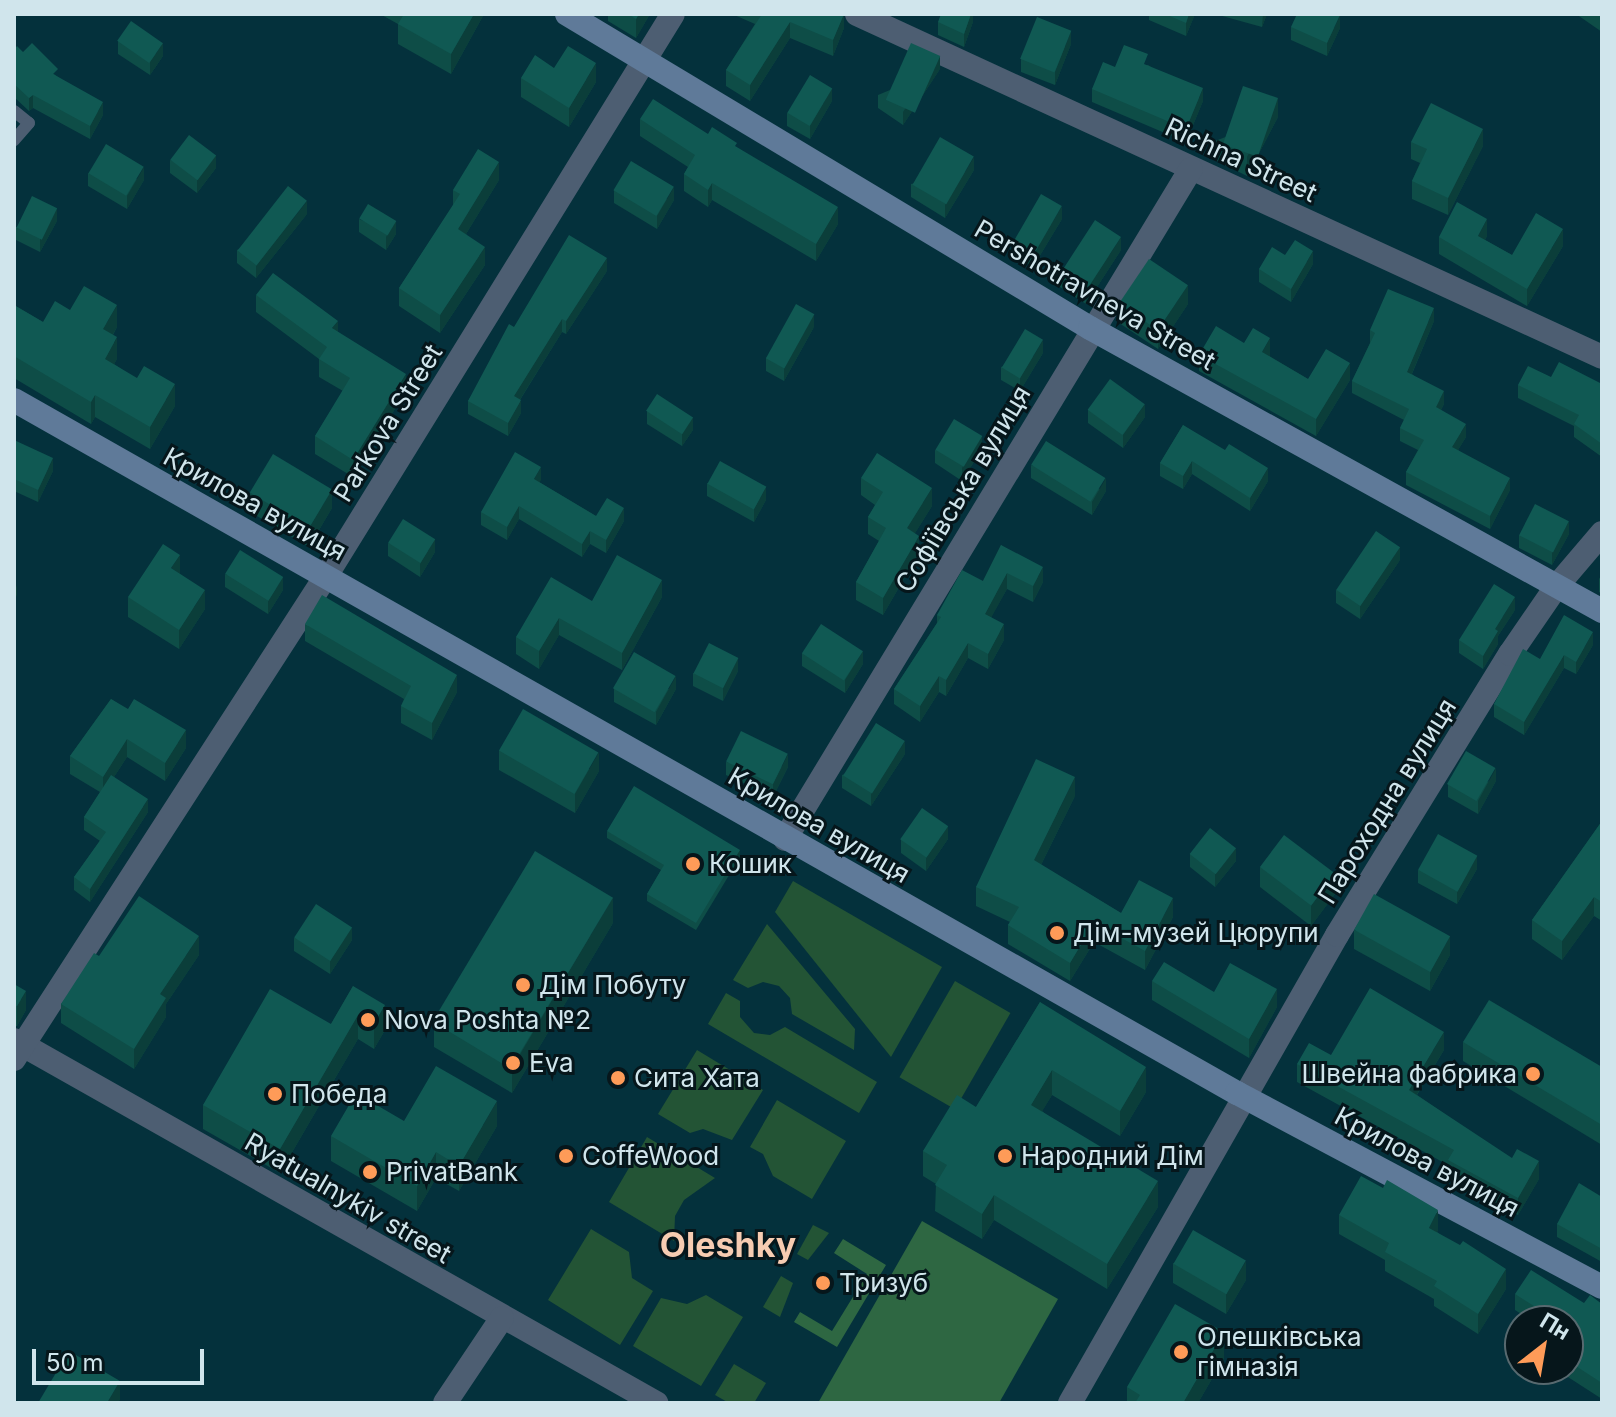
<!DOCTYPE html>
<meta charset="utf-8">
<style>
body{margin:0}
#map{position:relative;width:1616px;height:1417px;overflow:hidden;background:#04313c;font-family:Inter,sans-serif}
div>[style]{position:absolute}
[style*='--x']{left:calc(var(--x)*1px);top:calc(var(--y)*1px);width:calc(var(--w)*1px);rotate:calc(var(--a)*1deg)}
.green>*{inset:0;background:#235435;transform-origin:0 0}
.forest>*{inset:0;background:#2e6742}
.lane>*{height:12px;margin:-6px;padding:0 6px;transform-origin:6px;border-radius:6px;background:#4d5e72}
.street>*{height:24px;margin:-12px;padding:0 12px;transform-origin:12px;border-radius:12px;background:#4d5e72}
.secondary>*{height:24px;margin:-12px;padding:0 12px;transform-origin:12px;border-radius:12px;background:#5f7a99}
.wall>*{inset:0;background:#0e4d47}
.shaded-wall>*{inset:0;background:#0b3e3a;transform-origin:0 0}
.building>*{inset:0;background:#105953;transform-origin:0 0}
.dots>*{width:22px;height:22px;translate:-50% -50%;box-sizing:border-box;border:4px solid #06161b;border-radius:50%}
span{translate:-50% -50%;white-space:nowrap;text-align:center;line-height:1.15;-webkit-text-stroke:6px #06161b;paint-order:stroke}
.street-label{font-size:26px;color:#d0e5ec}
.poi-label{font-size:26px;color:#d0e5ec}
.left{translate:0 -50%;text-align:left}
.right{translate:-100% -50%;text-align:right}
.district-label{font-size:34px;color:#f7ccb2;font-weight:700}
.frame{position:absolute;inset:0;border:16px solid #d0e5ec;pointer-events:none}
.north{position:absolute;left:1504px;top:1305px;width:80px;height:80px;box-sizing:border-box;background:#06161b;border:2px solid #57696f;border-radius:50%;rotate:31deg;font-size:22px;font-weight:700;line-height:32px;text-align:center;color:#d0e5ec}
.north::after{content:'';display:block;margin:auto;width:28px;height:36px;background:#fe9b58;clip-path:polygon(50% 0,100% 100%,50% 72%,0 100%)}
.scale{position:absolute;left:32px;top:1349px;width:172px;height:36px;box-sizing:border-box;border:4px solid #d0e5ec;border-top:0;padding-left:10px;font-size:24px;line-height:28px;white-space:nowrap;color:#d0e5ec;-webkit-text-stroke:6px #06161b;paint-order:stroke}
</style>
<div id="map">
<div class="green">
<i style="clip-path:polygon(793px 881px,942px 967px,891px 1057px,775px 912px)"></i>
<i style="clip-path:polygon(767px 924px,855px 1029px,854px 1050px,792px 1014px,790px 998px,779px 986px,763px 982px,748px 988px,733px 980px)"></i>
<i style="left:955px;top:981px;width:64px;height:111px;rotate:30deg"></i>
<i style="clip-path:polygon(726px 993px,740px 1001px,740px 1017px,754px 1033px,770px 1035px,785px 1027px,877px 1082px,859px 1113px,708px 1024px)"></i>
<i style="clip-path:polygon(697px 1050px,763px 1090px,732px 1140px,703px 1129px,690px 1133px,658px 1114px)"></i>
<i style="clip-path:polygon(777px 1100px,846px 1141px,812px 1199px,773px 1176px,763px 1154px,750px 1147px)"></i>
<i style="clip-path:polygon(647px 1137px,715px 1178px,684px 1200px,675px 1216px,674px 1241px,609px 1202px)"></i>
<i style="clip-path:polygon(813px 1225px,829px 1233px,808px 1260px,797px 1254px)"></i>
<i style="clip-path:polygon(591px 1229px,629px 1252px,632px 1278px,653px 1291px,620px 1345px,548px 1300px)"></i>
<i style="clip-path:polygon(781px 1276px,793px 1283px,780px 1317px,763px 1307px)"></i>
<i style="clip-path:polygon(706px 1295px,743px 1317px,701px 1386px,633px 1346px,661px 1298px,687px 1304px)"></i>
<i style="clip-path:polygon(734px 1364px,766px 1383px,754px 1403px,729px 1403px,715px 1395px)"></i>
</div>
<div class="forest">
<i style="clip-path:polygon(922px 1221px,1058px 1299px,999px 1403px,818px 1403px)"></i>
<i style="clip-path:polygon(843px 1239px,886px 1265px,837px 1347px,794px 1322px,800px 1312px,832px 1331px,867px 1274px,834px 1253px)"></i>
</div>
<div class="lane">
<i style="--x:14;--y:111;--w:19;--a:39"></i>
<i style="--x:29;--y:123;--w:23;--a:131"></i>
</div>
<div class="street">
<i style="--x:857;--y:14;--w:820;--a:24.72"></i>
<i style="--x:785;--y:839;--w:783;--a:-58.79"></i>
<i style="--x:14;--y:1040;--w:738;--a:29.48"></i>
<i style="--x:14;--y:1059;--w:575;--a:-57.14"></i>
<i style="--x:326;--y:576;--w:660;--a:-58.31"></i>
<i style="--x:445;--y:1403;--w:102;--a:-56.2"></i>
<i style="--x:1070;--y:1403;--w:539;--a:-60.29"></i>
<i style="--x:1337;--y:935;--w:330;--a:-58.4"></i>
<i style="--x:1510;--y:654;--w:81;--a:-55.5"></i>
<i style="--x:1556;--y:587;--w:71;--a:-49.6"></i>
</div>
<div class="secondary">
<i style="--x:567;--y:14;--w:610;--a:30.98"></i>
<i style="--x:1090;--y:328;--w:585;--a:28.93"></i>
<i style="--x:14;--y:400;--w:1406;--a:29.54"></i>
<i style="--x:1237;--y:1093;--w:413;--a:28"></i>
</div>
<div class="wall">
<i style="clip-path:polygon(380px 14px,483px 14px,483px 16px,451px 74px,398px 44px,398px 24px)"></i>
<i style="clip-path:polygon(608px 14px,650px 14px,636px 38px,608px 21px)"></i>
<i style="clip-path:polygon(732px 14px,844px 14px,844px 28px,833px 56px,790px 38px,750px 101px,726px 86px,726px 70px,755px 24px)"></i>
<i style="clip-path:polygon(973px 14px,973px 22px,964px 47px,938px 35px,938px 22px)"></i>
<i style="clip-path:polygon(1149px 14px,1195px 14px,1186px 36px,1149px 20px)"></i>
<i style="clip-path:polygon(1215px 14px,1267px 14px,1262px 27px)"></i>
<i style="clip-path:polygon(1576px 14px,1602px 14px,1602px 32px)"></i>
<i style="clip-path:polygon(1291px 27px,1340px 28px,1327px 56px,1291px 40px)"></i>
<i style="clip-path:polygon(118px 41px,163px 56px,150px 75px,118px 54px)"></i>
<i style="clip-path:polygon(1071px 44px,1055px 85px,1021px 72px,1021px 59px)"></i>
<i style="clip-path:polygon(14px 50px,23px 52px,58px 77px,103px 115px,90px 139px,33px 108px,29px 111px,14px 97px)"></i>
<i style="clip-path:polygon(1148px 65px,1203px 101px,1186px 142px,1092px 102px,1092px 89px,1115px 67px)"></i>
<i style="clip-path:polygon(554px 68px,596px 82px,569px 127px,521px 97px,521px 78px)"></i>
<i style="clip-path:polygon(940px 69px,903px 125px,878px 108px,878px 95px)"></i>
<i style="clip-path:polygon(832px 101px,810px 139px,787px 126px,787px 113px)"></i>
<i style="clip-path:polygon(1278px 117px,1247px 176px,1215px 160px,1215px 141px)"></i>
<i style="clip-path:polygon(640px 119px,708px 134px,737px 148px,838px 224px,816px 261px,712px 200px,708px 207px,684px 191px,684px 174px,688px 167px,640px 136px)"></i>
<i style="clip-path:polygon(1411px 142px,1483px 146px,1448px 215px,1412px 199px,1412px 181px,1420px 163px,1411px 159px)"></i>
<i style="clip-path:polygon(170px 160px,216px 168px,197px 193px,170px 173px)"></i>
<i style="clip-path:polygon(974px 170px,945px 218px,911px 197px,911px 184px)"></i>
<i style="clip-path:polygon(88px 173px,144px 180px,127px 209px,88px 186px)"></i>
<i style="clip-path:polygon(499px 180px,466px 234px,485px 265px,440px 333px,399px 306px,399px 288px,453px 206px,453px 190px)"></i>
<i style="clip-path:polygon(614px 190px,674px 200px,657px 229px,614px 203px)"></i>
<i style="clip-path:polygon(307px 214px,256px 278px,237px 263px,237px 250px)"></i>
<i style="clip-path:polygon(359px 219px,396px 234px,386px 250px,359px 232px)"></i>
<i style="clip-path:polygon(1062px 219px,1033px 267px,1012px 255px,1012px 242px)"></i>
<i style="clip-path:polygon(57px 221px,40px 252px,16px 240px,16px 227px)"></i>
<i style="clip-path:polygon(1487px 236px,1485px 240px,1512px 255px,1563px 246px,1527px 306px,1439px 254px,1439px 237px)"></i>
<i style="clip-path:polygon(1121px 250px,1086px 304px,1060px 287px,1060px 274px)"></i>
<i style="clip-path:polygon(1285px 255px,1313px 264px,1291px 302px,1259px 282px,1259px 269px)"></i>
<i style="clip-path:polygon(607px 271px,566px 334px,562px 332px,520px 400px,521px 413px,508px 436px,468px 414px,468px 401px,514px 327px)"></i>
<i style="clip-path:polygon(256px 295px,338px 332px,406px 391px,353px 477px,315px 454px,315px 436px,343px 391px,319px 377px,319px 359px,256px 312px)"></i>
<i style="clip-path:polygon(1119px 304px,1188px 304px,1158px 349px,1119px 323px)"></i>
<i style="clip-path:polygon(14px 305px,43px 322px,70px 310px,117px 327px,113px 335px,117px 359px,114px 364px,175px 406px,150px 449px,95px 417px,91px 424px,14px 378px)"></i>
<i style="clip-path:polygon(1434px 321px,1412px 374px,1444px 404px,1441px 410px,1466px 437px,1458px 450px,1510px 490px,1490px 529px,1406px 485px,1406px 472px,1418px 450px,1400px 441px,1400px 428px,1404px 420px,1352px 393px,1352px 381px,1370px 343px,1370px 330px)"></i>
<i style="clip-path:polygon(814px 327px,784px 381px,766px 371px,766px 358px)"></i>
<i style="clip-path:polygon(1244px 343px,1270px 355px,1269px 356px,1308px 379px,1350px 380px,1316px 436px,1199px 371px,1199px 355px)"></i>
<i style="clip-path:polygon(1043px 353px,1020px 391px,1001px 380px,1001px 367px)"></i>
<i style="clip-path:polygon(1551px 377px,1602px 384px,1602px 457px,1574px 437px,1574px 426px,1518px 398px,1518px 385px)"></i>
<i style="clip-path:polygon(1088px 410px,1145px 417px,1123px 448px,1088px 423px)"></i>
<i style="clip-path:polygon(647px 411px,693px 430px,682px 446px,647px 424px)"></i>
<i style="clip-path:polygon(1183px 425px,1268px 481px,1250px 511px,1192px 474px,1183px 489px,1160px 476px,1160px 463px)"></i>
<i style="clip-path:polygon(14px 440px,53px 471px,38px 502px,14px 491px)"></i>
<i style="clip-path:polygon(982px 449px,962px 481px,935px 463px,935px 450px)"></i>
<i style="clip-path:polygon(1031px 465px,1106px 491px,1092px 515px,1031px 478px)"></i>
<i style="clip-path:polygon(861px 478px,932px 506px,915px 533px,919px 553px,883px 615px,856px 600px,856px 582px,879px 541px,868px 534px,868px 517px,875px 505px,861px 495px)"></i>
<i style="clip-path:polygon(541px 480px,539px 482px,596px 516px,624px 521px,606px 553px,590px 544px,582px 557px,519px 519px,507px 540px,481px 525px,481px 512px)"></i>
<i style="clip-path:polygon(707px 483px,766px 500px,754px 522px,707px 496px)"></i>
<i style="clip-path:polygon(250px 493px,332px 508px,309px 547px,250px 512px)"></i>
<i style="clip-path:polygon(1569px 534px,1552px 565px,1519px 548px,1519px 535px)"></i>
<i style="clip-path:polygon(388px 543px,435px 552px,420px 577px,388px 556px)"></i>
<i style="clip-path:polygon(1001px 545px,1043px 582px,1033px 602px,1007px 589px,991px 617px,1004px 640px,988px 669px,968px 658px,946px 696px,939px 692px,920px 722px,894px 704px,894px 689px,937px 623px,937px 615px,983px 581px)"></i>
<i style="clip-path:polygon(1400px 560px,1360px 619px,1336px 603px,1336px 590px)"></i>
<i style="clip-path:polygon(225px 574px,283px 590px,268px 614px,225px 587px)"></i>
<i style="clip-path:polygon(1602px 574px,1602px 594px,1599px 592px,1599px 579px)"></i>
<i style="clip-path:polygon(128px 597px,205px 609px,179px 649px,128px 617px)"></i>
<i style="clip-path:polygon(662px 597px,622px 670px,559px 635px,539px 669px,516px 654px,516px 637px,592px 601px)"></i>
<i style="clip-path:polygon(1515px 610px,1498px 636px,1498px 644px,1483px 669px,1459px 653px,1459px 640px)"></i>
<i style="clip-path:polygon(305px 624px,457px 692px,432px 740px,401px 723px,401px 706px,404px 699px,305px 641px)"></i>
<i style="clip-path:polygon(1593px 645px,1576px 674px,1564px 668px,1524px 735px,1494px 717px,1494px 704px,1540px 659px)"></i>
<i style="clip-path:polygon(802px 653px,863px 664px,845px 693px,802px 666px)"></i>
<i style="clip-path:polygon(738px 671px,723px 701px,693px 686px,693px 673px)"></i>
<i style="clip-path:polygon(614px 689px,676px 689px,656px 725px,614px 702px)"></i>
<i style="clip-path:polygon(111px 699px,186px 748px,165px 781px,127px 757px,114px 777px,148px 812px,90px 902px,74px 890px,74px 877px,100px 841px,84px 830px,84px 817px,100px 792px,70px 774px,70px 756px)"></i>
<i style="clip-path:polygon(499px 750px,599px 771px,575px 813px,499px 770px)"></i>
<i style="clip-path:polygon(905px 754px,871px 806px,842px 788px,842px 775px)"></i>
<i style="clip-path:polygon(726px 762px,788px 767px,773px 797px,726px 775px)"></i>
<i style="clip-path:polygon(1496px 781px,1478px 814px,1448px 797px,1448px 784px)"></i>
<i style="clip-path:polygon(1075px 796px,1041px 865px,1121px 913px,1173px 917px,1145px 970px,1094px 942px,1070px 981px,1008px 944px,1008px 925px,1010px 922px,976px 906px,976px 887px)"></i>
<i style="clip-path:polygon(1602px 821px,1602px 921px,1594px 916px,1562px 960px,1532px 939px,1532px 920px)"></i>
<i style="clip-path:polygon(607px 831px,740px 857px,696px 930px,647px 901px,647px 894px,661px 870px,607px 838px)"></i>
<i style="clip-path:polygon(948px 839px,926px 871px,901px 853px,901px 840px)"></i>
<i style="clip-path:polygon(1190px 854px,1236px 861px,1215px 887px,1190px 867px)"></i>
<i style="clip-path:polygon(1260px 867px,1335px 894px,1311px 926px,1260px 887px)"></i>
<i style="clip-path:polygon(1477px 869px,1457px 904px,1418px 883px,1418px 870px)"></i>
<i style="clip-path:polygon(613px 923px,512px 1093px,434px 1047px,434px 1022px)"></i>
<i style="clip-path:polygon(1354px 930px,1450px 955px,1430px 991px,1354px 949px)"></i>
<i style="clip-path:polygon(294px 938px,352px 940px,330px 974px,294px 951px)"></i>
<i style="clip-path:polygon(199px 955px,166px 1004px,166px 1017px,134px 1069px,61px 1023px,61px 1004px,99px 956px)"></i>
<i style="clip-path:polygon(1152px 981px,1214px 992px,1277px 1007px,1249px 1058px,1152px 1000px)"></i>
<i style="clip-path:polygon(14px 984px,26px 1010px,17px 1026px,14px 1026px)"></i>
<i style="clip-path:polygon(353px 986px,385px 1030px,374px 1049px,358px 1039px,280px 1173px,203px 1129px,203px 1105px,331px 1024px)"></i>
<i style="clip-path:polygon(1040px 1002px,1146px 1092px,1120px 1136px,1052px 1095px,1042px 1111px,1158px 1207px,1107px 1289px,994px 1220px,982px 1239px,935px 1211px,936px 1184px,923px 1176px,923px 1151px,976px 1107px)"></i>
<i style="clip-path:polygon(1463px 1042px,1602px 1067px,1602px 1145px,1463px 1061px)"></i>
<i style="clip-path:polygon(1444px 1050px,1417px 1095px,1539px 1179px,1518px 1215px,1448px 1177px,1448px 1165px,1297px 1082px,1297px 1064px,1331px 1055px)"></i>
<i style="clip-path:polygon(404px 1121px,497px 1126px,459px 1191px,436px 1178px,417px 1211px,331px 1161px,331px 1136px)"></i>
<i style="clip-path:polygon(1602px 1197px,1602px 1262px,1557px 1237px,1557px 1224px)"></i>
<i style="clip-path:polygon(1339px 1215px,1438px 1230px,1437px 1232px,1506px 1289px,1478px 1334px,1434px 1306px,1434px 1299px,1385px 1271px,1385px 1260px,1339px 1234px)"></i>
<i style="clip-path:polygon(1173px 1263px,1246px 1280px,1226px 1314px,1173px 1283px)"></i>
<i style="clip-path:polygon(1515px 1294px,1584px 1303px,1602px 1304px,1602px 1399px,1557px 1370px,1568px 1369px,1568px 1321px,1532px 1321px,1515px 1310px)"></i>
<i style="clip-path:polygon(1224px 1358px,1198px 1403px,1127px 1403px,1127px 1387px)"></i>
</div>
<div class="shaded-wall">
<i style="clip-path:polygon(474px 14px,483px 14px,483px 16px,451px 74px,451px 54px)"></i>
<i style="clip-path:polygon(639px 14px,650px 14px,636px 38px,636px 19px)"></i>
<i style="clip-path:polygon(844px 14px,844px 28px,833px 56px,833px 40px)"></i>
<i style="clip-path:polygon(971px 14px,973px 14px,973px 22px,964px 47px,964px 34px)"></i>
<i style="clip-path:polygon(1189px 14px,1195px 14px,1186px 36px,1186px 23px)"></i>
<i style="clip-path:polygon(1263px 14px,1267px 14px,1262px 27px)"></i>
<i style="clip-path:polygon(1340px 15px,1340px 28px,1327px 56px,1327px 43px)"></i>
<i style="clip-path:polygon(790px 22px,790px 38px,750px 101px,750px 85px)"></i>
<i style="clip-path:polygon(1071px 31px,1071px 44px,1055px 85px,1055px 72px)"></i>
<i style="clip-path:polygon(163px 43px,163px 56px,150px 75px,150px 62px)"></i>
<i style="clip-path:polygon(940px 56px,940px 69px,903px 125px,903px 112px)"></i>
<i style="clip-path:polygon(596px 63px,596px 82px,569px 127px,569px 108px)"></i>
<i style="clip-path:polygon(832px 88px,832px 101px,810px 139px,810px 126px)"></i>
<i style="clip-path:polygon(1203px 88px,1203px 101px,1186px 142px,1186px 129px)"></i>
<i style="clip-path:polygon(33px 95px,33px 108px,29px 111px,29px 98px)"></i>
<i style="clip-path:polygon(1278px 98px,1278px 117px,1247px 176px,1247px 157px)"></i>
<i style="clip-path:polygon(103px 102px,103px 115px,90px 139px,90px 126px)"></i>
<i style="clip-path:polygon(1483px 129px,1483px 146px,1448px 215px,1448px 198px)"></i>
<i style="clip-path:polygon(216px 155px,216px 168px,197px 193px,197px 180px)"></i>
<i style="clip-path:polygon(974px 157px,974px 170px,945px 218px,945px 205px)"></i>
<i style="clip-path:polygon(499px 162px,499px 180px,458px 247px,458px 229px)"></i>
<i style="clip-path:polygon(144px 167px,144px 180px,127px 209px,127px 196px)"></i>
<i style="clip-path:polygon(712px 183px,712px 200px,708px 207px,708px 190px)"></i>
<i style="clip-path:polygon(674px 187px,674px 200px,657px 229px,657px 216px)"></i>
<i style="clip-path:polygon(307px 201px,307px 214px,256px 278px,256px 266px)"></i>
<i style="clip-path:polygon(1062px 206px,1062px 219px,1033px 267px,1033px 254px)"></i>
<i style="clip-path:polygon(838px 207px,838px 224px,816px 261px,816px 244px)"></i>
<i style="clip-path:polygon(57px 208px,57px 221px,40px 252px,40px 239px)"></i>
<i style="clip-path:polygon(1487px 219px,1487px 236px,1478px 253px,1478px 236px)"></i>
<i style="clip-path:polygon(396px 221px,396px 234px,386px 250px,386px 237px)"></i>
<i style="clip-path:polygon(1563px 229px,1563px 246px,1527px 306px,1527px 289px)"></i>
<i style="clip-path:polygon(1121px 237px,1121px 250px,1086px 304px,1086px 291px)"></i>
<i style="clip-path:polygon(485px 247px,485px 265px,440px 333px,440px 315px)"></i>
<i style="clip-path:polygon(1313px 251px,1313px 264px,1291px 302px,1291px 289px)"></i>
<i style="clip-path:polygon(607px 258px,607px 271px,566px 334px,566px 321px)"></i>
<i style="clip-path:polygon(1188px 285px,1188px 304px,1158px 349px,1158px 329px)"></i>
<i style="clip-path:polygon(117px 305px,117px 327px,103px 351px,103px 329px)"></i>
<i style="clip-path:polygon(1434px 308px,1434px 321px,1407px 385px,1407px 372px)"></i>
<i style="clip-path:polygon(814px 314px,814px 327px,784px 381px,784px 368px)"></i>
<i style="clip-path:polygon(562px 319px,562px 332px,514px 409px,514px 396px)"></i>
<i style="clip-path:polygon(338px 321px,338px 338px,332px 328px)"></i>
<i style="clip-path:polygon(117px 337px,117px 359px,105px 381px,105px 359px)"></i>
<i style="clip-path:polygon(1270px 338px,1270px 355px,1262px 368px,1262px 352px)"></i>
<i style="clip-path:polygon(1043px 340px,1043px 353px,1020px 391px,1020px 378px)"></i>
<i style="clip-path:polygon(1350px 363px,1350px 380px,1316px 436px,1316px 419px)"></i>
<i style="clip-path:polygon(406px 374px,406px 391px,353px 477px,353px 460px)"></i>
<i style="clip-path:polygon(175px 384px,175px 406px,150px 449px,150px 427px)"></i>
<i style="clip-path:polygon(1444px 391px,1444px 404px,1436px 420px,1436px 407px)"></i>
<i style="clip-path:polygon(95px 395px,95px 417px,91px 424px,91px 402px)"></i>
<i style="clip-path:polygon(521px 400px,521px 413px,508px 436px,508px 423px)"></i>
<i style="clip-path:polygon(1145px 404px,1145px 417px,1123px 448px,1123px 435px)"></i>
<i style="clip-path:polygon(693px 417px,693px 430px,682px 446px,682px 433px)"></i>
<i style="clip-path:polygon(1466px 424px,1466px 437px,1452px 460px,1452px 447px)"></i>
<i style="clip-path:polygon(982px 436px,982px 449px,962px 481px,962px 468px)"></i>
<i style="clip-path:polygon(53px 458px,53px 471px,38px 502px,38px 490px)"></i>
<i style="clip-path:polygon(1192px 461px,1192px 474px,1183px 489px,1183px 476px)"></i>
<i style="clip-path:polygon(541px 467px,541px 480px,534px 492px,534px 479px)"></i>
<i style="clip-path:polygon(1268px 468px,1268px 481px,1250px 511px,1250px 498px)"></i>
<i style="clip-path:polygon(1106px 478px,1106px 491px,1092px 515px,1092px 502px)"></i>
<i style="clip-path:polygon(1510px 478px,1510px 490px,1490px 529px,1490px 516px)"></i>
<i style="clip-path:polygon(766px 487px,766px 500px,754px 522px,754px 509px)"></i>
<i style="clip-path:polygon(932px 488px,932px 506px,907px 546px,907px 528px)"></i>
<i style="clip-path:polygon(332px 489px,332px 508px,309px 547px,309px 528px)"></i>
<i style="clip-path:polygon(519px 506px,519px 519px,507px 540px,507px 527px)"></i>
<i style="clip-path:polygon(624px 508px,624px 521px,606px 553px,606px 540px)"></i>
<i style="clip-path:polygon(1569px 521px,1569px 534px,1552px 565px,1552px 552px)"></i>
<i style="clip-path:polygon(590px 531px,590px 544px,582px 557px,582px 544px)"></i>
<i style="clip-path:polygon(919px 536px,919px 553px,883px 615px,883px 598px)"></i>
<i style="clip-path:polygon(435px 539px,435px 552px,420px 577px,420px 564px)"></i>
<i style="clip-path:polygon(1400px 547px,1400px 560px,1360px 619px,1360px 606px)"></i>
<i style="clip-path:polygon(180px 555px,180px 574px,171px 568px)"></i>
<i style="clip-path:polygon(1043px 567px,1043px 582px,1033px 602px,1033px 586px)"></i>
<i style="clip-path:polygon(1007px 573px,1007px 589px,985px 629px,985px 614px)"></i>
<i style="clip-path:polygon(283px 577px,283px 590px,268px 614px,268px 601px)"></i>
<i style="clip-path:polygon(662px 580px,662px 597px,622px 670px,622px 653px)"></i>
<i style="clip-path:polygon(17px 585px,17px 595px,14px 602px,14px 592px)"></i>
<i style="clip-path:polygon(205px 590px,205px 609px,179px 649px,179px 630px)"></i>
<i style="clip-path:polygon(1515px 597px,1515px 610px,1498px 636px,1498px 644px,1483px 669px,1483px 656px,1495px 629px)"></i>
<i style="clip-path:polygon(559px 618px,559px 635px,539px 669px,539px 651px)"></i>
<i style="clip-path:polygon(1004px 624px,1004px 640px,988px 669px,988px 654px)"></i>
<i style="clip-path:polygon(1593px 632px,1593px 645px,1576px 674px,1576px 662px)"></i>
<i style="clip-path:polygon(968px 643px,968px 658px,946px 696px,946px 680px)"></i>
<i style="clip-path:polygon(863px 651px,863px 664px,845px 693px,845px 680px)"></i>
<i style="clip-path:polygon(1564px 655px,1564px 668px,1524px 735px,1524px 722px)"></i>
<i style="clip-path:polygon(738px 658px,738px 671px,723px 701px,723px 688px)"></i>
<i style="clip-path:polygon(457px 675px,457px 692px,432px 740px,432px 723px)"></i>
<i style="clip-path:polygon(676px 676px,676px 689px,656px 725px,656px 712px)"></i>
<i style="clip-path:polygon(939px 676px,939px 692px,920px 722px,920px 706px)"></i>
<i style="clip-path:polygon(186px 730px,186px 748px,165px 781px,165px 763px)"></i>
<i style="clip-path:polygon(127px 739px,127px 757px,103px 794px,103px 777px)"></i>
<i style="clip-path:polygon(905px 741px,905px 754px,871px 806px,871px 794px)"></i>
<i style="clip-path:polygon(599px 752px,599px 771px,575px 813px,575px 794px)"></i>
<i style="clip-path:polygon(788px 754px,788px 767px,773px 797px,773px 784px)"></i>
<i style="clip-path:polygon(1496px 768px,1496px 781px,1478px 814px,1478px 801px)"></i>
<i style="clip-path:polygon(1075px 777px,1075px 796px,1034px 879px,1034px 860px)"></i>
<i style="clip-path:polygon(148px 799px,148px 812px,90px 902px,90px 889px)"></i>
<i style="clip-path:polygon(948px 826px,948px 839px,926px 871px,926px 858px)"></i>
<i style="clip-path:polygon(1236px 848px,1236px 861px,1215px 887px,1215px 874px)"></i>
<i style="left:740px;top:850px;width:7px;height:85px;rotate:90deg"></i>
<i style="clip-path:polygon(1477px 856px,1477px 869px,1457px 904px,1457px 892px)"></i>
<i style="clip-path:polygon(1335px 874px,1335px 894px,1311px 926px,1311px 906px)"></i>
<i style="clip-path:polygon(613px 897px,613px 923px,512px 1093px,512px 1068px)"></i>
<i style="clip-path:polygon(1594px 897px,1594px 916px,1562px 960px,1562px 941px)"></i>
<i style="clip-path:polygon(1173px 898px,1173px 917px,1145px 970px,1145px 951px)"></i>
<i style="clip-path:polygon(1094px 923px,1094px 942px,1070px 981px,1070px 963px)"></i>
<i style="clip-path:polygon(352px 927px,352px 940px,330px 974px,330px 961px)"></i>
<i style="clip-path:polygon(199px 936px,199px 955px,166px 1004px,166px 1017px,134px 1069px,134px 1049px,160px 994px)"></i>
<i style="clip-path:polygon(1450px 936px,1450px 955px,1430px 991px,1430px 972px)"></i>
<i style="clip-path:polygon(1277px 989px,1277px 1007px,1249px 1058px,1249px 1039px)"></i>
<i style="clip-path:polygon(26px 991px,26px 1010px,17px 1026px,17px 1006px)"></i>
<i style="clip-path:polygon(385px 1005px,385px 1030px,374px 1049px,374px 1024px)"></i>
<i style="clip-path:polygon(358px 1015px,358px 1039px,280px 1173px,280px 1149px)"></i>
<i style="clip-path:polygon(1444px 1032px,1444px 1050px,1409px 1107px,1409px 1090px)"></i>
<i style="clip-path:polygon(1146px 1067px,1146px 1092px,1120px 1136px,1120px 1111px)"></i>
<i style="clip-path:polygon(1052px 1070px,1052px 1095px,1031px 1130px,1031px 1105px)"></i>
<i style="clip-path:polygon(497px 1101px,497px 1126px,459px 1191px,459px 1166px)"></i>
<i style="clip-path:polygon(436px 1152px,436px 1178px,417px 1211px,417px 1186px)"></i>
<i style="clip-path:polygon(1539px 1161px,1539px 1179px,1518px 1215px,1518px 1198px)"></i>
<i style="clip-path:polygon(1158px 1181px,1158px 1207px,1107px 1289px,1107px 1264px)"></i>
<i style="clip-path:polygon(994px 1195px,994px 1220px,982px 1239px,982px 1214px)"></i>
<i style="clip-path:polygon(1438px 1210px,1438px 1230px,1429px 1247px,1429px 1228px)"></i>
<i style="clip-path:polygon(1246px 1261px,1246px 1280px,1226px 1314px,1226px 1294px)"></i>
<i style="clip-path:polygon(1506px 1269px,1506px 1289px,1478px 1334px,1478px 1314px)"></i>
<i style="clip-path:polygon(1224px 1332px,1224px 1358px,1198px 1403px,1183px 1403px)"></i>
<i style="clip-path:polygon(120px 1381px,120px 1400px,118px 1403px,107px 1403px)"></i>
</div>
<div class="building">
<i style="clip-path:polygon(404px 14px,474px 14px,451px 54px,398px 24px)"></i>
<i style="clip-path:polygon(628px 14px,639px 14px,636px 19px)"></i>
<i style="clip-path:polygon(762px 14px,844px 14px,833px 40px,790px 22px,750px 85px,726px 70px)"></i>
<i style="clip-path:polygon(941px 14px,971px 14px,964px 34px,938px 22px)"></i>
<i style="clip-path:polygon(1165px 14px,1189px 14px,1186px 23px)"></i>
<i style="clip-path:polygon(1297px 14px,1338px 14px,1340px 15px,1327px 43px,1291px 27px)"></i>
<i style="left:1037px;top:17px;width:37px;height:45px;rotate:22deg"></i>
<i style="left:131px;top:21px;width:39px;height:24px;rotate:35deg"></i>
<i style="clip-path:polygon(32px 43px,58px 69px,53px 74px,103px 102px,90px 126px,33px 95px,29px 98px,14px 84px,14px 50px,17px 46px,23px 52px)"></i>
<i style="left:911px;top:43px;width:32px;height:62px;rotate:24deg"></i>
<i style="clip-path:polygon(1124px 45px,1148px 54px,1144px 64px,1203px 88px,1186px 129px,1092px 89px,1103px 62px,1115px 67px)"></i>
<i style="clip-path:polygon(568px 46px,596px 63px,569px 108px,521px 78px,535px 55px,554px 68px)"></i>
<i style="left:810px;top:75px;width:26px;height:44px;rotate:31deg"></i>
<i style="left:1243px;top:86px;width:37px;height:62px;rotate:19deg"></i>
<i style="clip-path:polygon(653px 99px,708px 134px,712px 127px,737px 143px,735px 146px,838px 207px,816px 244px,712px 183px,708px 190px,684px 174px,695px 155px,640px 119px)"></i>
<i style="clip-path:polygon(1431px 103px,1483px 129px,1448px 198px,1412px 181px,1427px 149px,1411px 142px)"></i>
<i style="left:189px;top:135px;width:34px;height:31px;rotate:37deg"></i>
<i style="left:940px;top:137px;width:39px;height:55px;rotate:30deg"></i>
<i style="left:106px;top:144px;width:44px;height:34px;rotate:31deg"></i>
<i style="clip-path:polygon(478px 149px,499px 162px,458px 229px,485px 247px,440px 315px,399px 288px,460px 194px,453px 190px)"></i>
<i style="left:631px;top:161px;width:50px;height:34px;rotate:31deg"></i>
<i style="left:288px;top:186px;width:24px;height:82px;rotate:38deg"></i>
<i style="left:1041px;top:194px;width:24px;height:56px;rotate:30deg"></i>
<i style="left:32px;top:196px;width:28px;height:35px;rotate:26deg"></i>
<i style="clip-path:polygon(1457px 202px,1487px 219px,1478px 236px,1512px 255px,1536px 213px,1563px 229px,1527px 289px,1439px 237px)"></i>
<i style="left:368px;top:204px;width:33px;height:17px;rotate:31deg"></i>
<i style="left:1095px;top:220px;width:31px;height:64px;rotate:33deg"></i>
<i style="clip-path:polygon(569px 235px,607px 258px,566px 321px,562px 319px,514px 396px,521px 400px,508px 423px,468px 401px,509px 324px,514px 327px)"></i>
<i style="clip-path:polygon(1295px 240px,1313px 251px,1291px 289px,1259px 269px,1272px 247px,1285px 255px)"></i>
<i style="left:1149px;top:259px;width:47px;height:54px;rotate:34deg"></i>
<i style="clip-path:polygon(273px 273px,338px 321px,332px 328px,406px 374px,353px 460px,315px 436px,350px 378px,319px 359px,327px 347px,256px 295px)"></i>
<i style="clip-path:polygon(84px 286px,117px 305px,103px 329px,117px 337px,105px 359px,137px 378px,144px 366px,175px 384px,150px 427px,95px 395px,91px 402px,14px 356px,14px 305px,43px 322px,55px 301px,70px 310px)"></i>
<i style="clip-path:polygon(1388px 289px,1434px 308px,1407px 372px,1444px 391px,1436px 407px,1466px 424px,1452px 447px,1510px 478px,1490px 516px,1406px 472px,1424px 440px,1400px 428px,1409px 409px,1352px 381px,1375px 333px,1370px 330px)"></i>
<i style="left:796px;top:304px;width:21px;height:62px;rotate:29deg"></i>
<i style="clip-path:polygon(1216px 326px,1244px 343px,1253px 328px,1270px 338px,1262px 352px,1308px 379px,1326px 349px,1350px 363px,1316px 419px,1199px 355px)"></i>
<i style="left:1025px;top:329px;width:21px;height:45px;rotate:31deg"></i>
<i style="clip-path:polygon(1559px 362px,1602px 384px,1602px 444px,1574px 424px,1579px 415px,1518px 385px,1528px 366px,1551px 377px)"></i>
<i style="left:1110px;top:379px;width:43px;height:38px;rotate:36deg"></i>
<i style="left:657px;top:394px;width:43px;height:20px;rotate:33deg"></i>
<i style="left:954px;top:419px;width:33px;height:36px;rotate:31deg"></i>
<i style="clip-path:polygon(1183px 425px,1225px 450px,1229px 444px,1268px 468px,1250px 498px,1192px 461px,1183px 476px,1160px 463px)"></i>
<i style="clip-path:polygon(14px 440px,53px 458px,38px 490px,14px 479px)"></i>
<i style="left:1046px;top:441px;width:70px;height:28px;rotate:32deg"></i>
<i style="clip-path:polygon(515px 452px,541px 467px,534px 479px,596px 516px,607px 498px,624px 508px,606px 540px,590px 531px,582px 544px,519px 506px,507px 527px,481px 512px)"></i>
<i style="clip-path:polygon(877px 453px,932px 488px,907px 528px,919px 536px,883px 598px,856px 582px,886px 528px,868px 517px,883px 492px,861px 478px)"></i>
<i style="left:273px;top:454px;width:69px;height:45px;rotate:31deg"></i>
<i style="left:720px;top:461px;width:53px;height:26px;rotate:29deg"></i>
<i style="left:1535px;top:504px;width:38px;height:35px;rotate:27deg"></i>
<i style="left:403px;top:519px;width:38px;height:28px;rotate:32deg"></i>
<i style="left:1376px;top:531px;width:29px;height:71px;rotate:34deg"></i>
<i style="clip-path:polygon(163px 544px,180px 555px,171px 568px,205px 590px,179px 630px,128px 597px)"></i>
<i style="clip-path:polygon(1001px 545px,1043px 567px,1033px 586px,1007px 573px,985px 614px,1004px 624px,988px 654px,968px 643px,946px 680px,939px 676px,920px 706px,894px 689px,941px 617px,937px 615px,962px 570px,983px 581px)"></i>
<i style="left:240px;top:550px;width:51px;height:28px;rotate:32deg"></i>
<i style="clip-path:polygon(617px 555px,662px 580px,622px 653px,559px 618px,539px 651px,516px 637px,551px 577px,592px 601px)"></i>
<i style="clip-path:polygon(1494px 584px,1515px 597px,1495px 629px,1498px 631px,1483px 656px,1459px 640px)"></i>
<i style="clip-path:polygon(322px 595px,457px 675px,432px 723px,401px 706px,411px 686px,305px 624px)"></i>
<i style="clip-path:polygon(1564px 615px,1593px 632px,1576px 662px,1564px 655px,1524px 722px,1494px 704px,1523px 649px,1540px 659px)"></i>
<i style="left:821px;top:624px;width:50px;height:35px;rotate:33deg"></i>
<i style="left:709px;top:643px;width:33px;height:34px;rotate:27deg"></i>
<i style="left:634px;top:652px;width:48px;height:42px;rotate:30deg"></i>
<i style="clip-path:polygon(111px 699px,128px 709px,134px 699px,186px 730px,165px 763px,127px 739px,103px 777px,70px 756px)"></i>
<i style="left:523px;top:709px;width:87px;height:48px;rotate:30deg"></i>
<i style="left:876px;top:723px;width:34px;height:62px;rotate:32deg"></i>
<i style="left:741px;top:731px;width:52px;height:34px;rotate:26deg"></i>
<i style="left:1466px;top:751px;width:34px;height:38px;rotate:30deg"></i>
<i style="clip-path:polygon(1036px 759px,1075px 777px,1034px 860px,1121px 913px,1139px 880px,1173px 898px,1145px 951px,1094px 923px,1070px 963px,1008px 925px,1019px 907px,976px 887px)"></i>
<i style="clip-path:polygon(111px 775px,148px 799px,90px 889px,74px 877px,106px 832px,84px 817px)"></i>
<i style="clip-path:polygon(634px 786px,740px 850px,696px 923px,647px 894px,664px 865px,607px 831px)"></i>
<i style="left:922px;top:808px;width:32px;height:38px;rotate:35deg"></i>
<i style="clip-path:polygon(1602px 821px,1602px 902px,1594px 897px,1562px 941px,1532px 920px)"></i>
<i style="left:1210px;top:828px;width:33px;height:33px;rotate:38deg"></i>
<i style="left:1438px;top:834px;width:45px;height:41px;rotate:29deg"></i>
<i style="left:1284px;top:835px;width:64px;height:40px;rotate:37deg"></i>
<i style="left:535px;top:851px;width:91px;height:199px;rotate:31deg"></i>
<i style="left:1374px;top:894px;width:87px;height:41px;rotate:29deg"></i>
<i style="clip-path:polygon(139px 896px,199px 936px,160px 994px,166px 998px,134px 1049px,61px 1004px,94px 953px,99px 956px)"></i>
<i style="left:316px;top:904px;width:43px;height:40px;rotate:33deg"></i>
<i style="clip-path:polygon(1164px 962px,1214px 992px,1230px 963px,1277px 989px,1249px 1039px,1152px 981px)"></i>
<i style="clip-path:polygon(14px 984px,26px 991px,17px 1006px,14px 1006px)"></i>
<i style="clip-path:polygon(353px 986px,385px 1005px,374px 1024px,358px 1015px,280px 1149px,203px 1105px,270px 989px,331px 1024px)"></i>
<i style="clip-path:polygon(1370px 988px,1444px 1032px,1409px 1090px,1512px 1158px,1517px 1149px,1539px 1161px,1518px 1198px,1448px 1160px,1454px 1150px,1297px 1064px,1309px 1043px,1331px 1055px)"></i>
<i style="clip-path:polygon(1489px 1000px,1602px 1067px,1602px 1125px,1463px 1042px)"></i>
<i style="clip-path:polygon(1040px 1002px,1146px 1067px,1120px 1111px,1052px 1070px,1031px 1105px,1158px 1181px,1107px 1264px,994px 1195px,982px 1214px,935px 1185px,947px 1165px,923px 1151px,957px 1095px,976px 1107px)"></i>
<i style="clip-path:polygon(436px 1066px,497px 1101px,459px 1166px,436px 1152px,417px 1186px,331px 1136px,356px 1093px,404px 1121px)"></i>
<i style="clip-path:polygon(1361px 1176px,1383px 1188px,1387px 1180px,1438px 1210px,1429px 1228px,1460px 1245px,1463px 1241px,1506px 1269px,1478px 1314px,1434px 1286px,1437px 1281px,1385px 1252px,1389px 1243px,1339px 1215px)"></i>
<i style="clip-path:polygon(1579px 1183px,1602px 1197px,1602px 1249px,1557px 1224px)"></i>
<i style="left:1193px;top:1230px;width:61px;height:39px;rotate:30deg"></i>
<i style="clip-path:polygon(1531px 1270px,1584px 1303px,1590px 1295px,1602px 1304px,1602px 1383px,1568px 1361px,1568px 1337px,1572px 1330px,1568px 1328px,1568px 1321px,1558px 1321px,1515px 1294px)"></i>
<i style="clip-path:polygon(1175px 1304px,1224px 1332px,1183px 1403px,1135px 1403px,1140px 1395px,1127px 1387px)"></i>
<i style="clip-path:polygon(69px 1351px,120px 1381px,107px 1403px,38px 1403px)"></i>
</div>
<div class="dots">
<i style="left:693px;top:864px;background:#fe9b58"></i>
<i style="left:1057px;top:933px;background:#fe9b58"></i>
<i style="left:523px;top:985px;background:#fe9b58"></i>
<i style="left:368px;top:1020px;background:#fe9b58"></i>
<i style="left:513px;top:1063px;background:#fe9b58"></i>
<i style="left:1533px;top:1074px;background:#fe9b58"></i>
<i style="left:618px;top:1078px;background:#fe9b58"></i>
<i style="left:275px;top:1094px;background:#fe9b58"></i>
<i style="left:566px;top:1156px;background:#fe9b58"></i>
<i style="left:1005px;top:1156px;background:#fe9b58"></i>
<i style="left:370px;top:1172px;background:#fe9b58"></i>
<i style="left:823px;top:1283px;background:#fe9b58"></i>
<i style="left:1181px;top:1352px;background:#fe9b58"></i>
</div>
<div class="street-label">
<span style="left:1241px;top:160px;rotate:25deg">Richna Street</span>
<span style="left:1095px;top:295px;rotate:30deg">Pershotravneva Street</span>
<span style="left:388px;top:423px;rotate:-58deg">Parkova Street</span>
<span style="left:963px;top:489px;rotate:-59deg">Софіївська вулиця</span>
<span style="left:255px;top:504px;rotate:29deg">Крилова вулиця</span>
<span style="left:1387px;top:801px;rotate:-58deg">Пароходна вулиця</span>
<span style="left:819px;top:825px;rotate:30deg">Крилова вулиця</span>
<span style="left:1427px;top:1162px;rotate:28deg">Крилова вулиця</span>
<span style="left:348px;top:1198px;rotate:30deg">Ryatualnykiv street</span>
</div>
<div class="poi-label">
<span class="left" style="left:709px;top:864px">Кошик</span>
<span class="left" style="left:1073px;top:933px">Дім-музей Цюрупи</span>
<span class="left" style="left:539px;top:985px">Дім Побуту</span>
<span class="left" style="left:384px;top:1020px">Nova Poshta №2</span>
<span class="left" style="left:529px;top:1063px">Eva</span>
<span class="right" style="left:1517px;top:1074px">Швейна фабрика</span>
<span class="left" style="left:634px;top:1078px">Сита Хата</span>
<span class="left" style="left:291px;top:1094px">Победа</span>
<span class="left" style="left:582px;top:1156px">CoffeWood</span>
<span class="left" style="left:1021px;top:1156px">Народний Дім</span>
<span class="left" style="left:386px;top:1172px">PrivatBank</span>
<span class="left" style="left:839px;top:1283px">Тризуб</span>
<span class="left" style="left:1197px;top:1352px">Олешківська<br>гімназія</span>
</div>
<div class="district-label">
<span style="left:728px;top:1245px">Oleshky</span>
</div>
<div class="frame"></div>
<div class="north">Пн</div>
<div class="scale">50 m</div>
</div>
